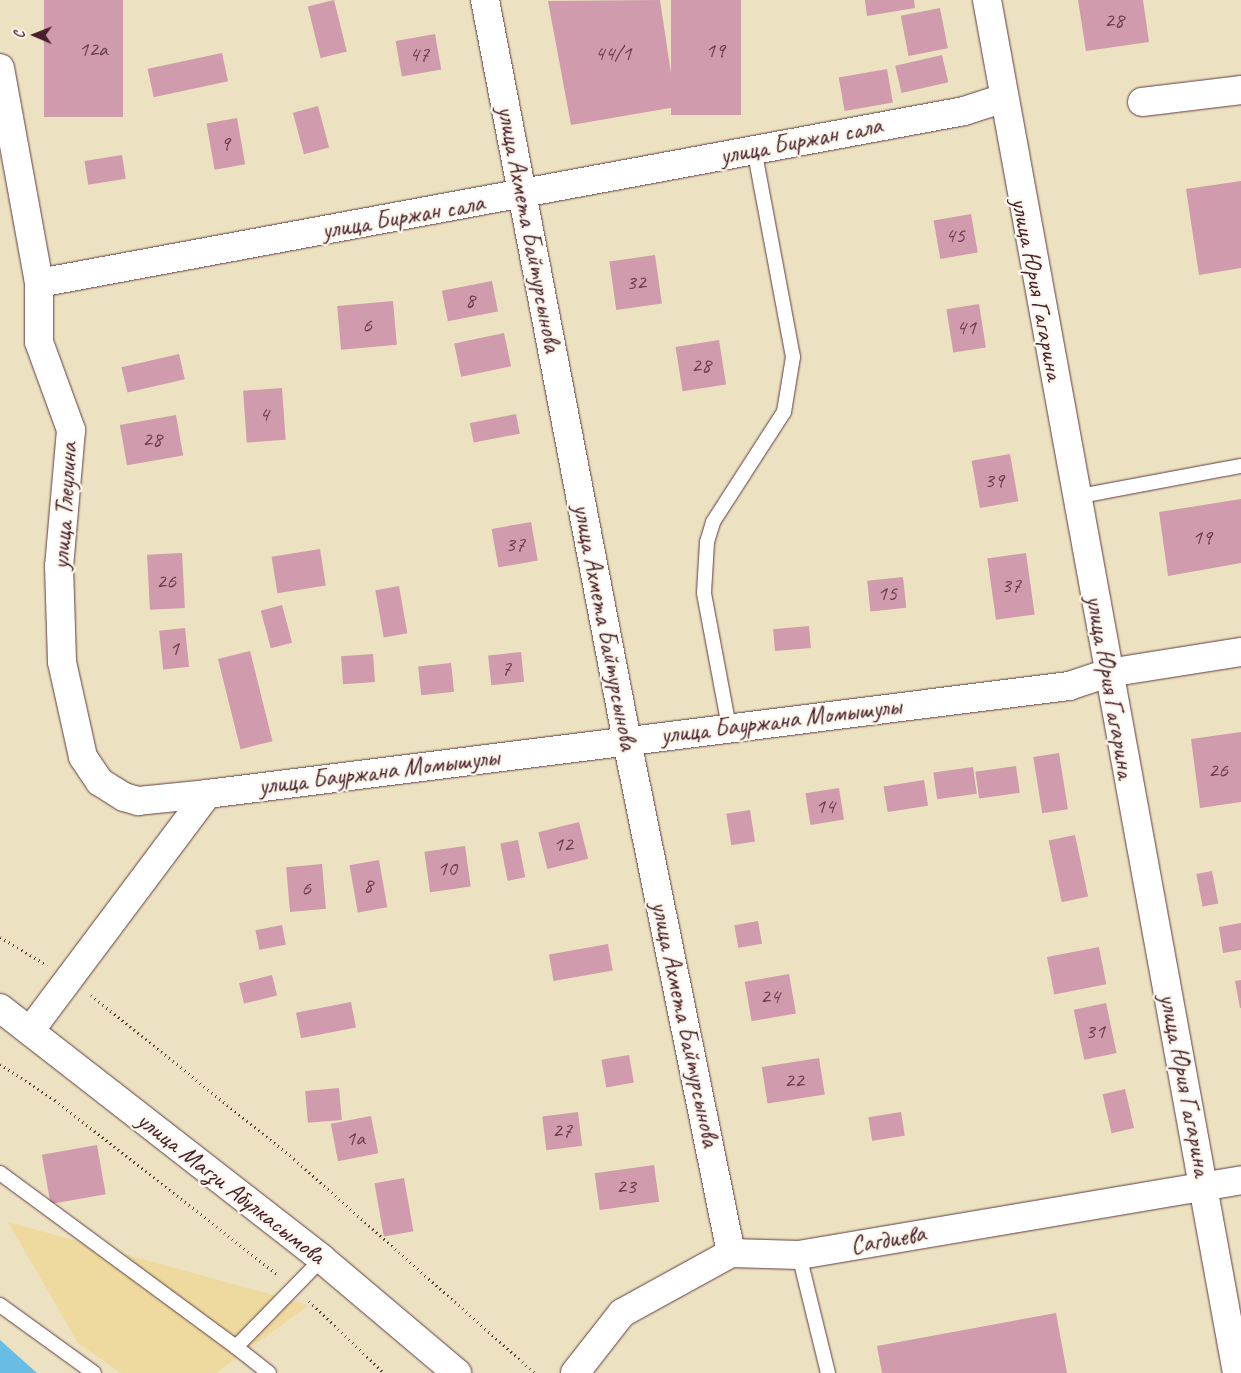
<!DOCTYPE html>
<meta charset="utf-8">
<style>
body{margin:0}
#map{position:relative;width:1241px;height:1373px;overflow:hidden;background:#ece2c1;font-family:Caveat,sans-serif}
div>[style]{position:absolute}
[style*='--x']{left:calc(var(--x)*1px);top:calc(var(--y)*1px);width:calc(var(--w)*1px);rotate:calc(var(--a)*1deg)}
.sand>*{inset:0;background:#eeda9e}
.water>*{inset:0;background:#68bde4}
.building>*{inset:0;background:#cf9bad;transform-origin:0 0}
.path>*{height:3px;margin-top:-1.5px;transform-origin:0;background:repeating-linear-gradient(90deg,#623c42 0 1px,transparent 0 5px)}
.roads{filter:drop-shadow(0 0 1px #623c42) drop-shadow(0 0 1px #623c42)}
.lane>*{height:14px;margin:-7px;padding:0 7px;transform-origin:7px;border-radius:7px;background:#fff}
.street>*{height:28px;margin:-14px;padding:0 14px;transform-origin:14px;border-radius:14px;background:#fff}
span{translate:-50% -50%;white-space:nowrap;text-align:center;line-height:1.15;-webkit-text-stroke:4.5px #fbf7ec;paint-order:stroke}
.number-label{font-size:22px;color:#6b3e4c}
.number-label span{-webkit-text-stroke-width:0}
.street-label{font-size:25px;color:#4a1f2b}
.north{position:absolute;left:10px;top:10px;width:50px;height:50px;-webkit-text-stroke:4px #fbf7ec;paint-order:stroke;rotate:271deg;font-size:14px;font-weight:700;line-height:20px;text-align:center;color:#4a1f2b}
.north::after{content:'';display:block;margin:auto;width:18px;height:22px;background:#4a1f2b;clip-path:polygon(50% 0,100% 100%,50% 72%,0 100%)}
</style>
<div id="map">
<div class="sand">
<i style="clip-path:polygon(8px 1222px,309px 1305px,216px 1373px,121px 1373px,78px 1343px)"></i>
</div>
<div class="water">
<i style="clip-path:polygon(0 1340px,37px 1373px,0 1373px)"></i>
</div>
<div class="building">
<i style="left:44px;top:0;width:79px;height:117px"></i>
<i style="left:334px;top:0;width:53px;height:27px;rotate:76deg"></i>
<i style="clip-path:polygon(660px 0,676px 107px,571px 125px,548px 1px)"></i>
<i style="left:671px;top:0;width:70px;height:115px"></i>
<i style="clip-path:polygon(865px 0,914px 0,915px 8px,867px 16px)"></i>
<i style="clip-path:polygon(1078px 0,1143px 0,1149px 42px,1086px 51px)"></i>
<i style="left:940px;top:8px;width:41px;height:40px;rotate:79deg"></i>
<i style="left:435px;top:34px;width:36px;height:40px;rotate:80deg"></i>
<i style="left:222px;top:53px;width:29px;height:76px;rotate:78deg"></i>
<i style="left:942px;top:55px;width:28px;height:48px;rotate:77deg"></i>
<i style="left:887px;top:69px;width:34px;height:49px;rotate:80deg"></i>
<i style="left:318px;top:106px;width:43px;height:26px;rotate:75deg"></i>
<i style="left:237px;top:118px;width:47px;height:31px;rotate:80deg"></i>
<i style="left:122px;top:155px;width:24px;height:38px;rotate:81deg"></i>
<i style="clip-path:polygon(1241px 181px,1241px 268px,1199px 275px,1186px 189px)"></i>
<i style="left:971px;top:214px;width:39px;height:38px;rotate:80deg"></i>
<i style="left:655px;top:255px;width:49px;height:46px;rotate:82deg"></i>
<i style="left:492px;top:281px;width:31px;height:51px;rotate:79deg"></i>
<i style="left:393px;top:301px;width:44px;height:56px;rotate:85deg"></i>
<i style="left:979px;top:304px;width:44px;height:33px;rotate:81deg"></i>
<i style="left:504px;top:333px;width:34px;height:51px;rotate:78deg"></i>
<i style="left:719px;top:340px;width:45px;height:44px;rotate:81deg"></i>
<i style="left:179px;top:354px;width:26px;height:59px;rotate:77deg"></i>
<i style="left:282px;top:388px;width:52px;height:39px;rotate:86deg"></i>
<i style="left:516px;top:414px;width:20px;height:47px;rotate:79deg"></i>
<i style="left:176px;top:415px;width:41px;height:57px;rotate:80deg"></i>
<i style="left:1010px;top:454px;width:48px;height:39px;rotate:80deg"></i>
<i style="clip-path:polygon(1241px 499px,1241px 563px,1168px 576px,1159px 512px)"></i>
<i style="left:531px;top:522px;width:39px;height:40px;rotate:80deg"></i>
<i style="left:320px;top:549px;width:37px;height:49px;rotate:81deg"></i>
<i style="left:182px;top:553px;width:55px;height:35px;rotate:87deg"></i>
<i style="left:1026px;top:553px;width:62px;height:39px;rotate:82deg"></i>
<i style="left:903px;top:577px;width:31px;height:36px;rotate:84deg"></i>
<i style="left:399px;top:586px;width:48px;height:24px;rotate:80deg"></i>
<i style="left:282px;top:605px;width:39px;height:22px;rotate:75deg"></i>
<i style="left:809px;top:626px;width:22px;height:36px;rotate:85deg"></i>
<i style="left:185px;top:628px;width:39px;height:26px;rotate:84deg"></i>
<i style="left:250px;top:651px;width:93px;height:33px;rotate:76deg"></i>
<i style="left:521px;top:652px;width:30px;height:33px;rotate:84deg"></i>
<i style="left:373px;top:654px;width:28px;height:32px;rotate:86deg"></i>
<i style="left:451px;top:663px;width:29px;height:33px;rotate:84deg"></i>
<i style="clip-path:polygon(1241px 732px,1241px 802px,1200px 808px,1191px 739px)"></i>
<i style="left:1059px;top:753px;width:57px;height:26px;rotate:81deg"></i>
<i style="left:1016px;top:766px;width:27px;height:41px;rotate:82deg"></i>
<i style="left:973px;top:767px;width:27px;height:40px;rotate:82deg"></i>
<i style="left:924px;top:780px;width:26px;height:41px;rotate:81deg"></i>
<i style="left:839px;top:788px;width:32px;height:34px;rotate:81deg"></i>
<i style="left:750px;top:810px;width:32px;height:24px;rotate:81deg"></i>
<i style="left:579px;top:822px;width:38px;height:42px;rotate:76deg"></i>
<i style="left:1075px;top:835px;width:63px;height:27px;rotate:78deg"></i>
<i style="left:518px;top:840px;width:38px;height:18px;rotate:79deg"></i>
<i style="left:465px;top:846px;width:41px;height:41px;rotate:82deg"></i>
<i style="left:379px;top:860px;width:48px;height:30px;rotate:80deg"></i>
<i style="left:322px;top:864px;width:45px;height:36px;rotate:85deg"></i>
<i style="left:1212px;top:871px;width:33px;height:16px;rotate:79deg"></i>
<i style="left:758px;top:921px;width:23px;height:24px;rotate:80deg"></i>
<i style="clip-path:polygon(1241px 923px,1241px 950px,1223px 953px,1219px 927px)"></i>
<i style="left:282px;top:925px;width:20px;height:27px;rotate:79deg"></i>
<i style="left:608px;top:944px;width:27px;height:60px;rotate:80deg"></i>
<i style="left:1099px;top:947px;width:38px;height:53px;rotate:79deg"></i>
<i style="left:789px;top:974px;width:40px;height:45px;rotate:80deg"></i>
<i style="left:272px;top:975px;width:21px;height:34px;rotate:76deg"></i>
<i style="clip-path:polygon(1241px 980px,1241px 1008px,1240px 1008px,1235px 981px)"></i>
<i style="left:351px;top:1002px;width:26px;height:56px;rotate:79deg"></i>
<i style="left:1106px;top:1003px;width:51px;height:33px;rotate:78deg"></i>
<i style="left:629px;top:1055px;width:28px;height:28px;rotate:80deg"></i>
<i style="left:819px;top:1058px;width:37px;height:58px;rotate:81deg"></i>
<i style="left:339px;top:1088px;width:32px;height:34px;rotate:85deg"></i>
<i style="left:1125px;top:1089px;width:40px;height:23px;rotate:77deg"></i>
<i style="left:578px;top:1112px;width:34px;height:36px;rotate:83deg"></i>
<i style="left:901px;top:1112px;width:24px;height:33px;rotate:81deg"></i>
<i style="left:371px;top:1116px;width:38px;height:41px;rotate:79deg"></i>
<i style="left:97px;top:1145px;width:50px;height:56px;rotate:80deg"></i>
<i style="left:654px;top:1165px;width:37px;height:60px;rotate:82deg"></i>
<i style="left:404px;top:1178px;width:54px;height:30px;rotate:80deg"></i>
<i style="clip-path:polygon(1056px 1313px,1067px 1373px,882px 1373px,877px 1346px)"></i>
</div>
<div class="path">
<i style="--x:0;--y:937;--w:55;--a:30.8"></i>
<i style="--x:91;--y:995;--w:261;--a:38.9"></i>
<i style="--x:294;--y:1159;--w:322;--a:41.6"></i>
<i style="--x:0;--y:1064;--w:66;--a:33.2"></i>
<i style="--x:55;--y:1100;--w:283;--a:38.1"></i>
<i style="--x:309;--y:1301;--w:104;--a:43.8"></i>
</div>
<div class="roads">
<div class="lane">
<i style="--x:1075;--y:497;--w:169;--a:-10.6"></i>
<i style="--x:729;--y:727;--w:136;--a:-100.6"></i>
<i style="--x:704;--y:593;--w:51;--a:-86.6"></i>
<i style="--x:707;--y:542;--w:21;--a:-73"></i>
<i style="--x:713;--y:522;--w:131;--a:-57.2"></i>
<i style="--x:784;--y:412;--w:56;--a:-80.7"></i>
<i style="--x:793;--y:357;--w:212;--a:-100.6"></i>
<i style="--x:0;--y:1173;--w:293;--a:36.4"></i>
<i style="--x:236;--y:1347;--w:123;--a:-45.7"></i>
<i style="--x:799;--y:1255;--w:122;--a:76.2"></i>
<i style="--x:0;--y:1305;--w:116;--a:35.9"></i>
<i style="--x:236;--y:1347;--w:42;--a:38.2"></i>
</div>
<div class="street">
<i style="--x:485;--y:0;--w:754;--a:79.15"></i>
<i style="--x:627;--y:741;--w:522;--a:78.52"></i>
<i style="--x:987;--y:0;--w:1396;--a:79.68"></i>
<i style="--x:0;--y:68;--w:219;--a:79.7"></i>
<i style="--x:39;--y:283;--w:59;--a:90"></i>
<i style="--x:39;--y:342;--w:94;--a:70"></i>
<i style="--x:71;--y:430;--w:137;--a:95"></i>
<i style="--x:59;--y:566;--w:96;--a:88.2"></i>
<i style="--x:62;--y:662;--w:97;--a:77.5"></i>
<i style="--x:83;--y:757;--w:30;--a:56"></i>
<i style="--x:100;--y:782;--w:28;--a:32"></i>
<i style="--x:124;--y:797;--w:15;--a:16"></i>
<i style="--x:138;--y:801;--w:69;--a:-5.8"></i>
<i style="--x:207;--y:794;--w:869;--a:-7.14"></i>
<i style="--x:1069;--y:686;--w:41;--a:-18.4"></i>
<i style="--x:1108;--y:673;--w:135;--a:-9"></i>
<i style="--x:1142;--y:102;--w:100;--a:-6.9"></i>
<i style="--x:39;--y:283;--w:941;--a:-10.53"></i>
<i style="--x:964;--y:111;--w:40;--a:-18"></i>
<i style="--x:0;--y:1008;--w:408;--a:37.9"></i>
<i style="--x:322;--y:1259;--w:177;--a:40.2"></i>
<i style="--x:30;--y:1031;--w:296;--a:-53.2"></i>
<i style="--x:575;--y:1373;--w:76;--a:-51.9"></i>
<i style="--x:622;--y:1313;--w:124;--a:-28.8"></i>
<i style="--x:731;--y:1253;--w:68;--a:1.7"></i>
<i style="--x:799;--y:1255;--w:448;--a:-9.6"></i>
</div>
</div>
<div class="number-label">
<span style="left:1114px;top:21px">28</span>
<span style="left:93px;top:50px">12а</span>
<span style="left:715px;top:51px">19</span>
<span style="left:613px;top:54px">44/1</span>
<span style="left:419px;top:55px">47</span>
<span style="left:225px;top:144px">9</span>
<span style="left:955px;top:236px">45</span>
<span style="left:636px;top:283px">32</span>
<span style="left:470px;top:301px">8</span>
<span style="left:367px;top:326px">6</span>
<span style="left:966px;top:328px">41</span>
<span style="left:701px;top:366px">28</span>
<span style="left:264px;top:415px">4</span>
<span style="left:152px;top:440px">28</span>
<span style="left:994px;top:481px">39</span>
<span style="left:1202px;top:538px">19</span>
<span style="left:515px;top:545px">37</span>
<span style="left:166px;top:582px">26</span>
<span style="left:1011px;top:586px">37</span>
<span style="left:887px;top:594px">15</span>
<span style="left:174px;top:649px">1</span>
<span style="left:506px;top:669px">7</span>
<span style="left:1218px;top:771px">26</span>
<span style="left:825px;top:807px">14</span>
<span style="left:563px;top:845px">12</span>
<span style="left:447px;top:869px">10</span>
<span style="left:368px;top:886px">8</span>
<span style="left:306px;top:889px">6</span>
<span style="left:770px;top:997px">24</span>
<span style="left:1095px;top:1032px">31</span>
<span style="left:794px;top:1081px">22</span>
<span style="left:562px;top:1131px">27</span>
<span style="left:355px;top:1139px">1а</span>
<span style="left:626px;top:1187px">23</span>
</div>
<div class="street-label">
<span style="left:801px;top:141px;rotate:-11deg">улица Биржан сала</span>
<span style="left:403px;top:217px;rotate:-10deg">улица Биржан сала</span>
<span style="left:529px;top:229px;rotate:79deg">улица Ахмета Байтурсынова</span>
<span style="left:1037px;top:289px;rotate:79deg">улица Юрия Гагарина</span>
<span style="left:65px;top:506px;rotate:-86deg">улица Тлеулина</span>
<span style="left:605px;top:627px;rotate:79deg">улица Ахмета Байтурсынова</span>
<span style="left:1110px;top:687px;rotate:80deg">улица Юрия Гагарина</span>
<span style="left:781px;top:721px;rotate:-7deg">улица Бауржана Момышулы</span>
<span style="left:379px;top:772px;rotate:-7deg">улица Бауржана Момышулы</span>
<span style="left:685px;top:1024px;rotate:78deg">улица Ахмета Байтурсынова</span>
<span style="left:1185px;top:1085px;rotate:79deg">улица Юрия Гагарина</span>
<span style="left:231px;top:1188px;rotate:38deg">улица Магзи Абулкасымова</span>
<span style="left:888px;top:1240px;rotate:-10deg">Сагдиева</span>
</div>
<div class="north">С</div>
</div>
